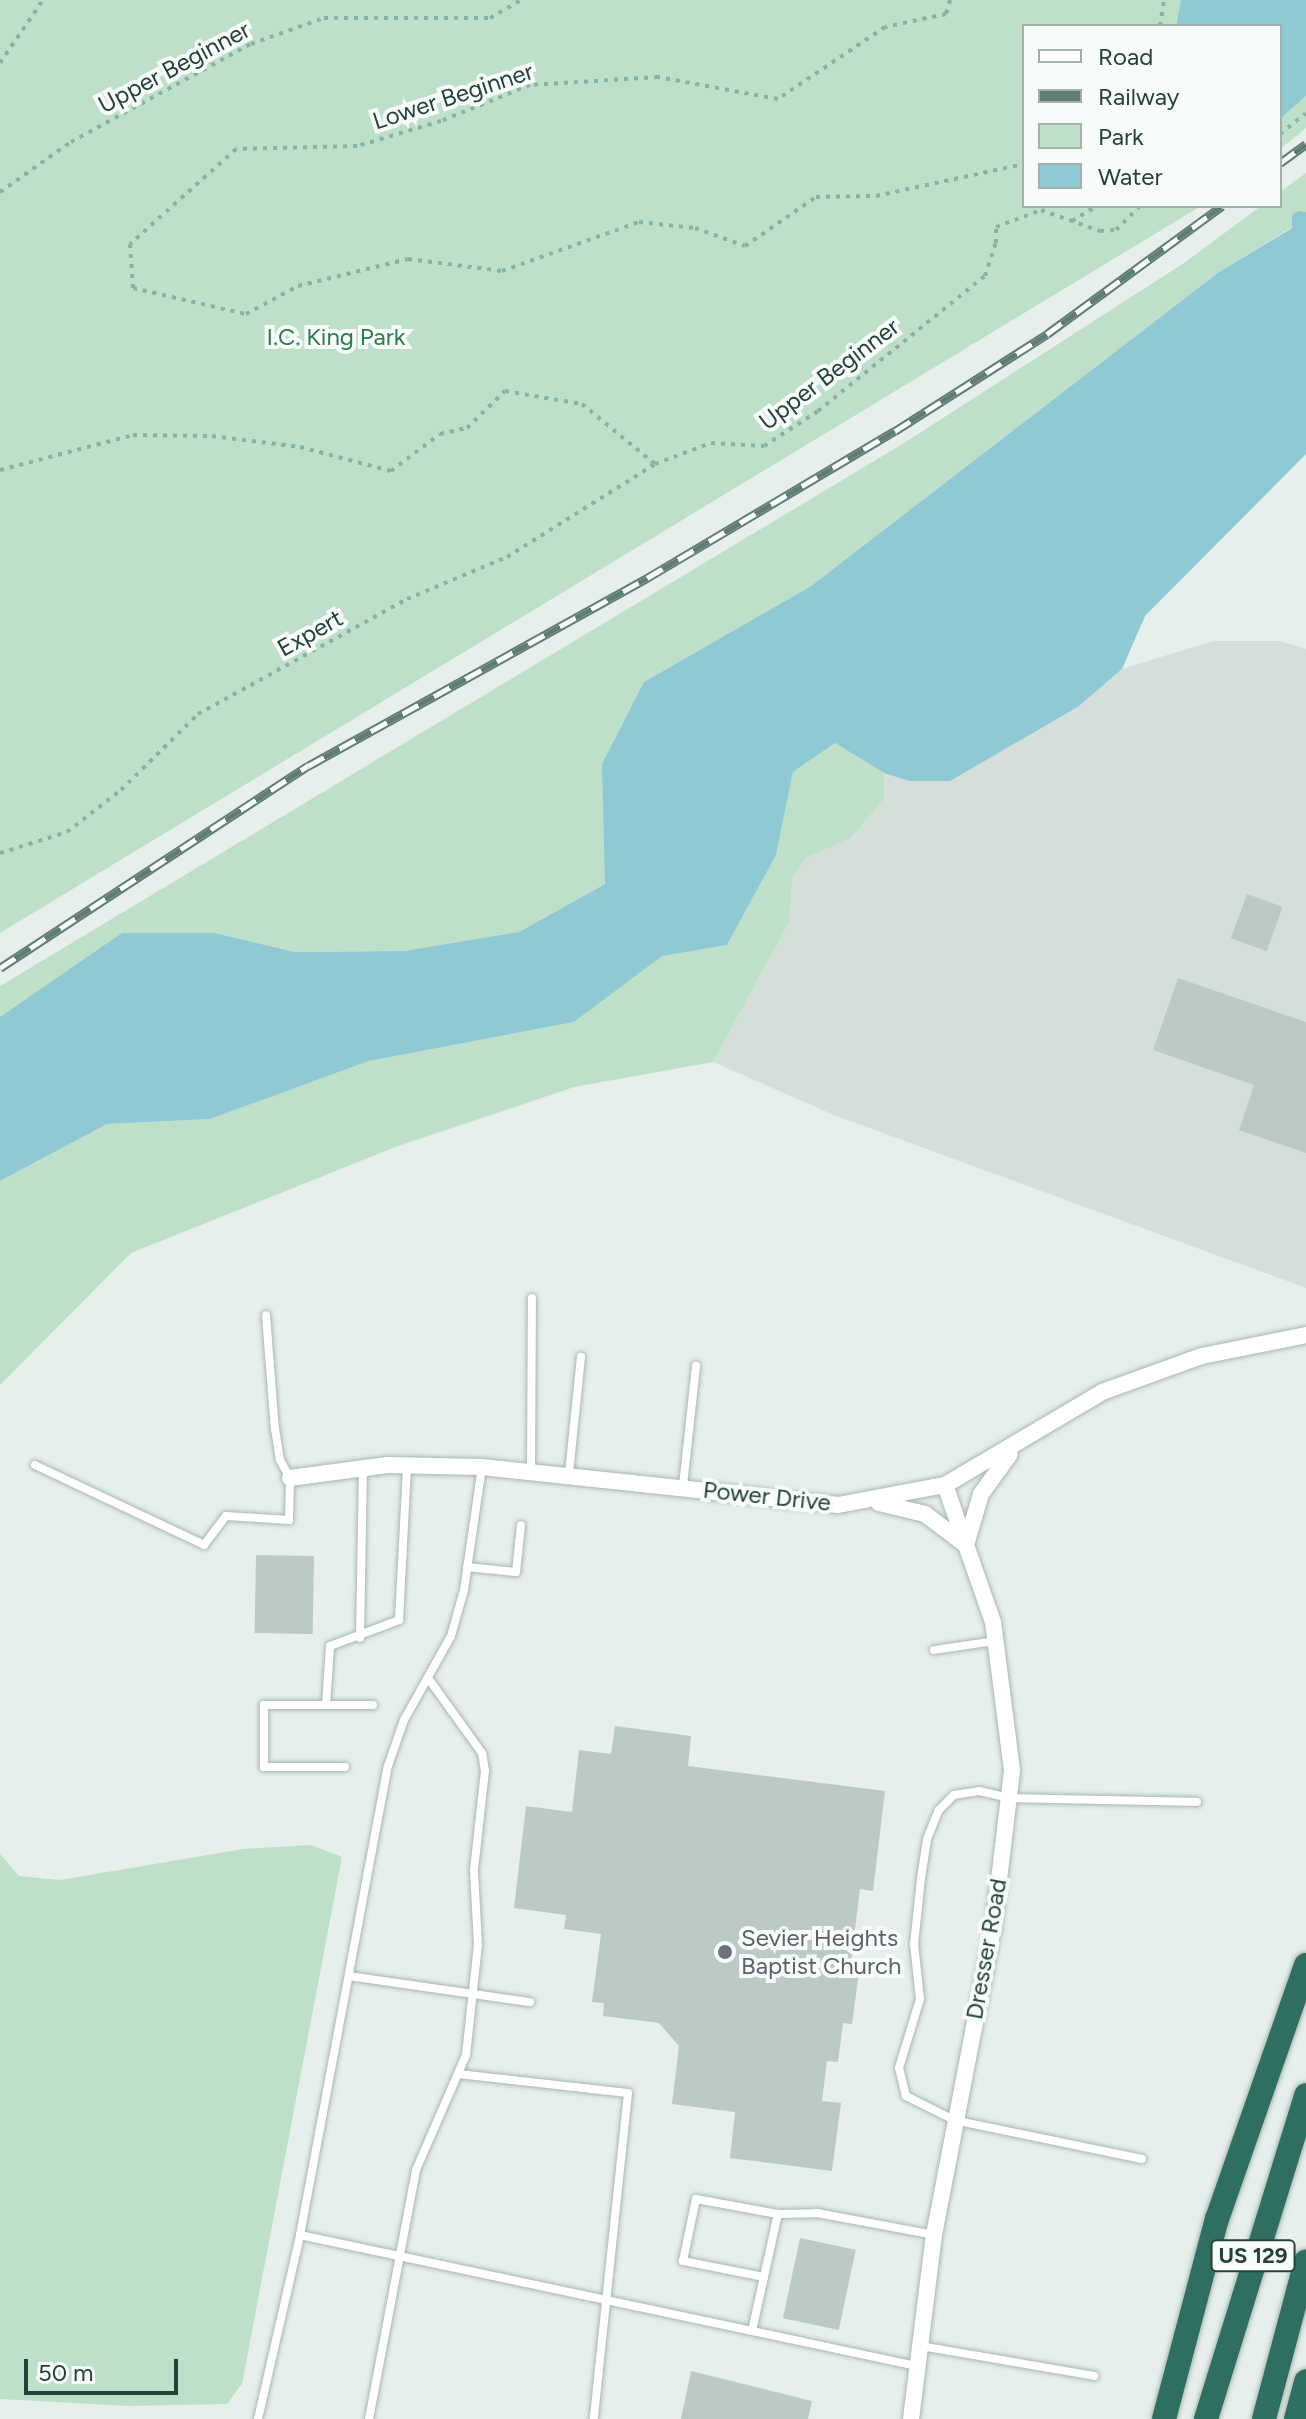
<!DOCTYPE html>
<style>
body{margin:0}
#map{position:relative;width:1306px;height:2419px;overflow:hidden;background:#e6efeb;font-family:Figtree,sans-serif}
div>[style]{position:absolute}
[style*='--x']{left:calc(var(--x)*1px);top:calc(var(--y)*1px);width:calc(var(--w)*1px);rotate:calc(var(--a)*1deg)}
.built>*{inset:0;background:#d4dfda}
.green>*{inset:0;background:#bfe0c8}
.water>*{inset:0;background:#8ec9d4}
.building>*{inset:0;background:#bbcac4;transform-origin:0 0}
.path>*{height:4px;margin-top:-2px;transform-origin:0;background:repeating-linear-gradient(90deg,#86b3a5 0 4px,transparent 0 10px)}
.roads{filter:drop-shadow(0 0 2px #a8b8b2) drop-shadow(0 0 2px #a8b8b2)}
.service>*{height:8px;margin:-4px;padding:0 4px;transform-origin:4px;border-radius:4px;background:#fff}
.minor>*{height:16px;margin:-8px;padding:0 8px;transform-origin:8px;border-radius:8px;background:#fff}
.motorway>*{height:24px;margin:-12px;padding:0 12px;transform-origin:12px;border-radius:12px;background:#2f6f62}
.rail>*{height:9px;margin-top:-4.5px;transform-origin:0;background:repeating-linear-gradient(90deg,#f7fbf9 0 18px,#5f7d75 0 36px);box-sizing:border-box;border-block:2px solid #5f7d75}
.dots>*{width:22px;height:22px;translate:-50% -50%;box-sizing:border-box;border:4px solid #f7fbf9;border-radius:50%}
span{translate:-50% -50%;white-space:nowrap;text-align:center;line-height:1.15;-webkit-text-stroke:8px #f7fbf9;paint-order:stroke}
.shield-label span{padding:2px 6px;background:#f7fbf9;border:2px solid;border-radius:6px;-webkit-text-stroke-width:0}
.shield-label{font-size:22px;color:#24423a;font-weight:700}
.street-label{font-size:24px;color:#24423a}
.park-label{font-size:24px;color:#2d7a4b}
.worship-label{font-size:24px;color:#5b616d}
.left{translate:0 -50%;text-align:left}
.legend{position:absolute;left:1022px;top:24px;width:260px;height:184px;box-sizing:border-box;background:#f7fbf9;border:2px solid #a3b1ad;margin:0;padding:10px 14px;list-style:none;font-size:24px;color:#24423a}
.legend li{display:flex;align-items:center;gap:16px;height:40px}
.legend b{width:40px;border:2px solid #a3b1ad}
.scale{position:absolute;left:24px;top:2359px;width:154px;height:36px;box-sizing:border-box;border:4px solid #24423a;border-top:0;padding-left:10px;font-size:24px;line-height:28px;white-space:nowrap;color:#24423a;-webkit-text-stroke:6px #f7fbf9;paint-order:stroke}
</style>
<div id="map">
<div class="built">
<i style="clip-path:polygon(1213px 641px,1280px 641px,1306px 649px,1306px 1288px,834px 1115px,713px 1062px,789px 922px,793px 876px,806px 858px,851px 838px,884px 799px,884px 773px,909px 781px,1079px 706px,1122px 669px)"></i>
</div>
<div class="green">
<i style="clip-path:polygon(0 0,1181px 0,1176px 26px,1024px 26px,1024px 206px,1201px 206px,0 933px)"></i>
<i style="clip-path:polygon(1306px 96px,1306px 128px,1280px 149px,1280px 119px)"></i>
<i style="clip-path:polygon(1306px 173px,1306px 212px,1299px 211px,1292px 227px,1219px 272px,811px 586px,644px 682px,605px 843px,605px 884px,519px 932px,404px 951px,295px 952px,215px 933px,28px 998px,0 1017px,0 986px,904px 443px,1184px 263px,1261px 206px,1280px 206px,1280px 192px)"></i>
<i style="clip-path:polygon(835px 743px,884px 773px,884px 799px,851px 838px,806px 858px,793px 876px,789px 922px,713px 1062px,574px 1087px,398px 1146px,131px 1253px,0 1385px,0 1181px,107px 1124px,210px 1119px,369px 1061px,574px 1022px,662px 955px,727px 945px,776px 855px,793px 772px)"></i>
<i style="clip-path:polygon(311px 1845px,342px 1857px,242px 2384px,227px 2404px,129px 2406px,0 2399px,0 1854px,19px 1876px,60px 1880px,243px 1849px)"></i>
</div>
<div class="water">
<i style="clip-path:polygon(1181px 0,1306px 0,1306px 96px,1280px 119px,1280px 26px,1176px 26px)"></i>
<i style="clip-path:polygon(1299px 211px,1306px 212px,1306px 454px,1145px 616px,1122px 669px,1079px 706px,950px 781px,909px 781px,884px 773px,835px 743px,793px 772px,776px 855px,727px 945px,662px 956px,574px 1022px,369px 1061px,210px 1119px,107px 1124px,0 1181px,0 1017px,122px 933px,215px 933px,295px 952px,404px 951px,519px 932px,605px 884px,602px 764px,644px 682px,811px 586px,1219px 272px,1292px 228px,1292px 215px)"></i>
</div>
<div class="building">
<i style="left:1247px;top:894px;width:38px;height:47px;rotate:20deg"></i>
<i style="clip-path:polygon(1178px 978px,1306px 1022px,1306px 1153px,1239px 1130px,1254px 1085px,1153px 1050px)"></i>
<i style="left:256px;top:1555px;width:58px;height:78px;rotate:1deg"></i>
<i style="clip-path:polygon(615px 1726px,691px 1736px,688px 1766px,885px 1791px,873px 1891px,860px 1889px,850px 1970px,859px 1972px,852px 2024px,843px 2023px,838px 2062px,827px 2061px,822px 2101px,841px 2103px,832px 2171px,730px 2158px,735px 2112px,672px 2104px,679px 2046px,659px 2023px,603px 2016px,604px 2003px,592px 2002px,601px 1934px,564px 1929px,566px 1915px,514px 1908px,526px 1806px,572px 1812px,579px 1750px,611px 1754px)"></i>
<i style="left:800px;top:2238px;width:57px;height:82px;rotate:12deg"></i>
<i style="clip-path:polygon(691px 2371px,812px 2401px,808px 2419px,681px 2419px)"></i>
</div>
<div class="path">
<i style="--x:950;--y:0;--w:15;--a:106"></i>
<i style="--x:946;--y:14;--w:62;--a:168"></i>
<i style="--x:885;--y:27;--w:129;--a:146.1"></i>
<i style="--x:778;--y:99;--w:122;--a:-169.6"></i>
<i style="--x:658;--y:77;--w:128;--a:176.4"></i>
<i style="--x:530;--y:85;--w:96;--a:158"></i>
<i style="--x:441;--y:121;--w:88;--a:163.4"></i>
<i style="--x:357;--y:146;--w:121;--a:178.6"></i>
<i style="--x:236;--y:149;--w:142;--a:138.1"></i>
<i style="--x:130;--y:244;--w:44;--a:86.1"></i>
<i style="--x:133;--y:288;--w:116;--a:13"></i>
<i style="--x:246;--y:314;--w:59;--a:-28.3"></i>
<i style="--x:298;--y:286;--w:113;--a:-13.8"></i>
<i style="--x:408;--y:259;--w:95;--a:7.3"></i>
<i style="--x:502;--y:271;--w:145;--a:-19.7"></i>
<i style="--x:639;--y:222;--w:56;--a:6.1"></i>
<i style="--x:695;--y:228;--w:53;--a:19.8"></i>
<i style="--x:745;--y:246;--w:86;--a:-34.6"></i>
<i style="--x:816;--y:197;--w:60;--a:-1"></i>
<i style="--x:876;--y:196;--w:151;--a:-12.2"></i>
<i style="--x:1160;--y:26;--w:26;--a:-81"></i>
<i style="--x:0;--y:63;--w:76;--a:-55.7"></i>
<i style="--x:1280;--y:134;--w:33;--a:-39"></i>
<i style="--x:0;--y:192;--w:87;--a:-35.2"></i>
<i style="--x:71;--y:142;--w:205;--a:-28.6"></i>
<i style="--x:251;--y:44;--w:77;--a:-19.6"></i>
<i style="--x:324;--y:18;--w:166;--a:0"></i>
<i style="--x:490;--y:18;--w:36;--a:-30"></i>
<i style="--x:1072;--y:221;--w:29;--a:-31"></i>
<i style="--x:0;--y:470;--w:138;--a:-14.7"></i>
<i style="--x:133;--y:435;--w:79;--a:0.7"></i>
<i style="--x:212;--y:436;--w:89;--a:7.1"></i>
<i style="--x:300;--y:447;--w:94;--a:14.8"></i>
<i style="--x:391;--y:471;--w:61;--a:-37.1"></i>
<i style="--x:440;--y:434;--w:28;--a:-13"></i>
<i style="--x:467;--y:428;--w:53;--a:-44.2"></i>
<i style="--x:505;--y:391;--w:78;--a:9.6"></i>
<i style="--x:582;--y:404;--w:94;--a:39.4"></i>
<i style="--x:655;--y:464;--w:60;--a:-20.6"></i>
<i style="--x:711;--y:443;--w:53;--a:3.2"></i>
<i style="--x:764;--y:446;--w:64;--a:-32.9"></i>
<i style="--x:818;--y:411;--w:215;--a:-39"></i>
<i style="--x:985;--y:276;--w:35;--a:-72"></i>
<i style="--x:996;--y:243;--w:16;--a:-90"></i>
<i style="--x:996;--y:227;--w:48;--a:-20.7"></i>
<i style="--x:1041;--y:210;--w:63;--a:19.6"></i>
<i style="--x:1100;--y:231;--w:16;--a:-4"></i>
<i style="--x:1116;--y:230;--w:34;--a:-45"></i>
<i style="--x:0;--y:853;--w:70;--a:-17.4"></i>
<i style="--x:67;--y:832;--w:68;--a:-37.9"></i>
<i style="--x:121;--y:790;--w:108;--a:-44.6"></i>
<i style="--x:198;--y:714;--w:239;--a:-28.8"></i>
<i style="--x:407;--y:599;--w:108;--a:-22.8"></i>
<i style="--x:507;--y:557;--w:175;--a:-32.1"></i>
</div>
<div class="roads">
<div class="service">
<i style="--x:35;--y:1465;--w:187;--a:25.3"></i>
<i style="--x:204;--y:1545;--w:36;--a:-53"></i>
<i style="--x:226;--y:1516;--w:63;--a:3.6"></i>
<i style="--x:289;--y:1520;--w:42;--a:-88.6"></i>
<i style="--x:290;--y:1478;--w:21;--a:-119"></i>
<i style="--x:280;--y:1460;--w:30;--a:-99"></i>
<i style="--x:275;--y:1430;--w:115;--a:-94.5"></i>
<i style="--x:531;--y:1471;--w:173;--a:-89.7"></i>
<i style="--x:569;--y:1473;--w:117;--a:-84.1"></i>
<i style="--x:683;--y:1486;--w:121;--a:-83.8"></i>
<i style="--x:467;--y:1567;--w:49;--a:5.8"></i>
<i style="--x:516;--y:1572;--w:47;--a:-83.9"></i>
<i style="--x:360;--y:1638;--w:169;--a:-89"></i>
<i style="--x:934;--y:1650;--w:62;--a:-8.4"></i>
<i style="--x:326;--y:1705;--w:59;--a:-86.1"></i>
<i style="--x:330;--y:1646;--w:74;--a:-20.6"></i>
<i style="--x:399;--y:1620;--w:155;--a:-87"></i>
<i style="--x:345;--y:1767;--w:81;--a:180"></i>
<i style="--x:264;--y:1767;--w:62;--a:-90"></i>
<i style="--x:264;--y:1705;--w:109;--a:0"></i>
<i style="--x:349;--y:1976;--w:183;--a:8.2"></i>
<i style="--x:458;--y:2074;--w:171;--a:6.4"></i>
<i style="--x:628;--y:2093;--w:328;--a:96"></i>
<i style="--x:1142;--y:2159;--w:192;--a:-168.3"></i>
<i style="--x:954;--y:2120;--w:54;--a:-153.4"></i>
<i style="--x:906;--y:2096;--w:29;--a:-104"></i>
<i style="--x:899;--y:2068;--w:72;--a:-73.1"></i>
<i style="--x:920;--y:1999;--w:55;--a:-96.2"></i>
<i style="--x:914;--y:1944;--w:66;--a:-83.9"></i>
<i style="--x:921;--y:1878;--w:39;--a:-81"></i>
<i style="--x:927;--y:1839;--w:31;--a:-68"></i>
<i style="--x:939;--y:1810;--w:21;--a:-45"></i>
<i style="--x:954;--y:1795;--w:25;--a:-9"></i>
<i style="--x:979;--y:1791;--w:31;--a:13"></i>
<i style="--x:1009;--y:1798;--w:188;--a:1.2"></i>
<i style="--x:300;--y:2235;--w:631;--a:11.99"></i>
<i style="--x:764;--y:2277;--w:83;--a:-168.8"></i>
<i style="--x:683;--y:2261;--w:63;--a:-78.2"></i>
<i style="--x:696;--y:2199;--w:83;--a:10.4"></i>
<i style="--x:778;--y:2214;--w:39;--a:-1"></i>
<i style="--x:817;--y:2213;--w:119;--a:10.6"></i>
<i style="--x:752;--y:2331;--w:120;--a:-77.5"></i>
<i style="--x:921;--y:2346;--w:176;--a:9.8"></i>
<i style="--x:258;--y:2419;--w:189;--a:-77.1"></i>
<i style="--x:300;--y:2235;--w:477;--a:-79.4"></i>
<i style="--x:388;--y:1766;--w:49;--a:-70.8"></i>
<i style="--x:404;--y:1720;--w:96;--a:-60.8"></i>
<i style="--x:451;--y:1636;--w:48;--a:-74.2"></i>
<i style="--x:464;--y:1590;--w:124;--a:-81.7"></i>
<i style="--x:369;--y:2419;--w:253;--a:-79.3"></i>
<i style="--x:416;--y:2170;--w:125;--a:-66.5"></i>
<i style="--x:466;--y:2055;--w:111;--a:-83.8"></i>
<i style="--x:478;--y:1945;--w:75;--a:-93.1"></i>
<i style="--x:474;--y:1870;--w:100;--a:-83.7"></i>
<i style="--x:485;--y:1771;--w:18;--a:-99"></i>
<i style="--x:482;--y:1753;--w:92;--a:-125.8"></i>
</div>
<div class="minor">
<i style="--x:290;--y:1478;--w:98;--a:-7.6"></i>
<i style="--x:387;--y:1465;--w:95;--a:1.2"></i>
<i style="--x:482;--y:1467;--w:358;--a:6.1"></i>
<i style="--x:838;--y:1505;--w:109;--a:-10.6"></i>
<i style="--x:945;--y:1485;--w:182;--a:-30.6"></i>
<i style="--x:1102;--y:1392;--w:106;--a:-19.8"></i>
<i style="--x:1202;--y:1356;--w:106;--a:-11.4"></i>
<i style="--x:879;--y:1503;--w:47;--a:13.4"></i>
<i style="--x:925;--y:1514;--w:51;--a:37.1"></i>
<i style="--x:966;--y:1545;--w:53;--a:-73.6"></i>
<i style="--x:981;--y:1494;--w:49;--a:-54.1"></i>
<i style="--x:911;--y:2419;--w:185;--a:-82.9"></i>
<i style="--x:934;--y:2235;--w:311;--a:-79.1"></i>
<i style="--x:993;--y:1930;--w:161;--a:-83.2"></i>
<i style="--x:1012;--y:1770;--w:149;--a:-97.3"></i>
<i style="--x:993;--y:1622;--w:145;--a:-109.3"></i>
</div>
<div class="motorway">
<i style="--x:1164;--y:2419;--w:207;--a:-75.2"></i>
<i style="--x:1217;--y:2219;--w:269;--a:-70.7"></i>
<i style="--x:1206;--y:2419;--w:339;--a:-72.8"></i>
<i style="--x:1264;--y:2419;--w:163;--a:-75.1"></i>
<i style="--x:1296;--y:2419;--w:39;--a:-75"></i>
</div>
</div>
<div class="rail">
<i style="--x:1280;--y:163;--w:32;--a:-36"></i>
<i style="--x:0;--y:968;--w:368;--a:-33.3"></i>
<i style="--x:308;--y:766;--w:388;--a:-29"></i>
<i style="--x:647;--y:578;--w:288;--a:-30.7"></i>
<i style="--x:895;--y:431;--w:180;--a:-32.5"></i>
<i style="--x:1047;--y:334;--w:217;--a:-36.2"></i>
</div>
<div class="dots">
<i style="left:725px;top:1952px;background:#6b7280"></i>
</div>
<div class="shield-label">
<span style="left:1253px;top:2256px">US 129</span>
</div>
<div class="street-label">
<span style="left:174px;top:67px;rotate:-28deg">Upper Beginner</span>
<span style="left:453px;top:96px;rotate:-18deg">Lower Beginner</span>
<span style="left:829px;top:374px;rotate:-37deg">Upper Beginner</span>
<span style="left:310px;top:633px;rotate:-29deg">Expert</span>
<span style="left:767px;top:1496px;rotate:6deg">Power Drive</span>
<span style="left:986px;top:1949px;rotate:-80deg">Dresser Road</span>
</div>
<div class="park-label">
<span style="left:336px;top:337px">I.C. King Park</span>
</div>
<div class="worship-label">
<span class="left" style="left:741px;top:1952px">Sevier Heights<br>Baptist Church</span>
</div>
<ul class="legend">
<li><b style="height:10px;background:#fff"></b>Road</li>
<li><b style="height:10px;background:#5f7d75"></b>Railway</li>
<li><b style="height:22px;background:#bfe0c8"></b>Park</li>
<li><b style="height:22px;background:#8ec9d4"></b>Water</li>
</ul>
<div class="scale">50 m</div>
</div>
